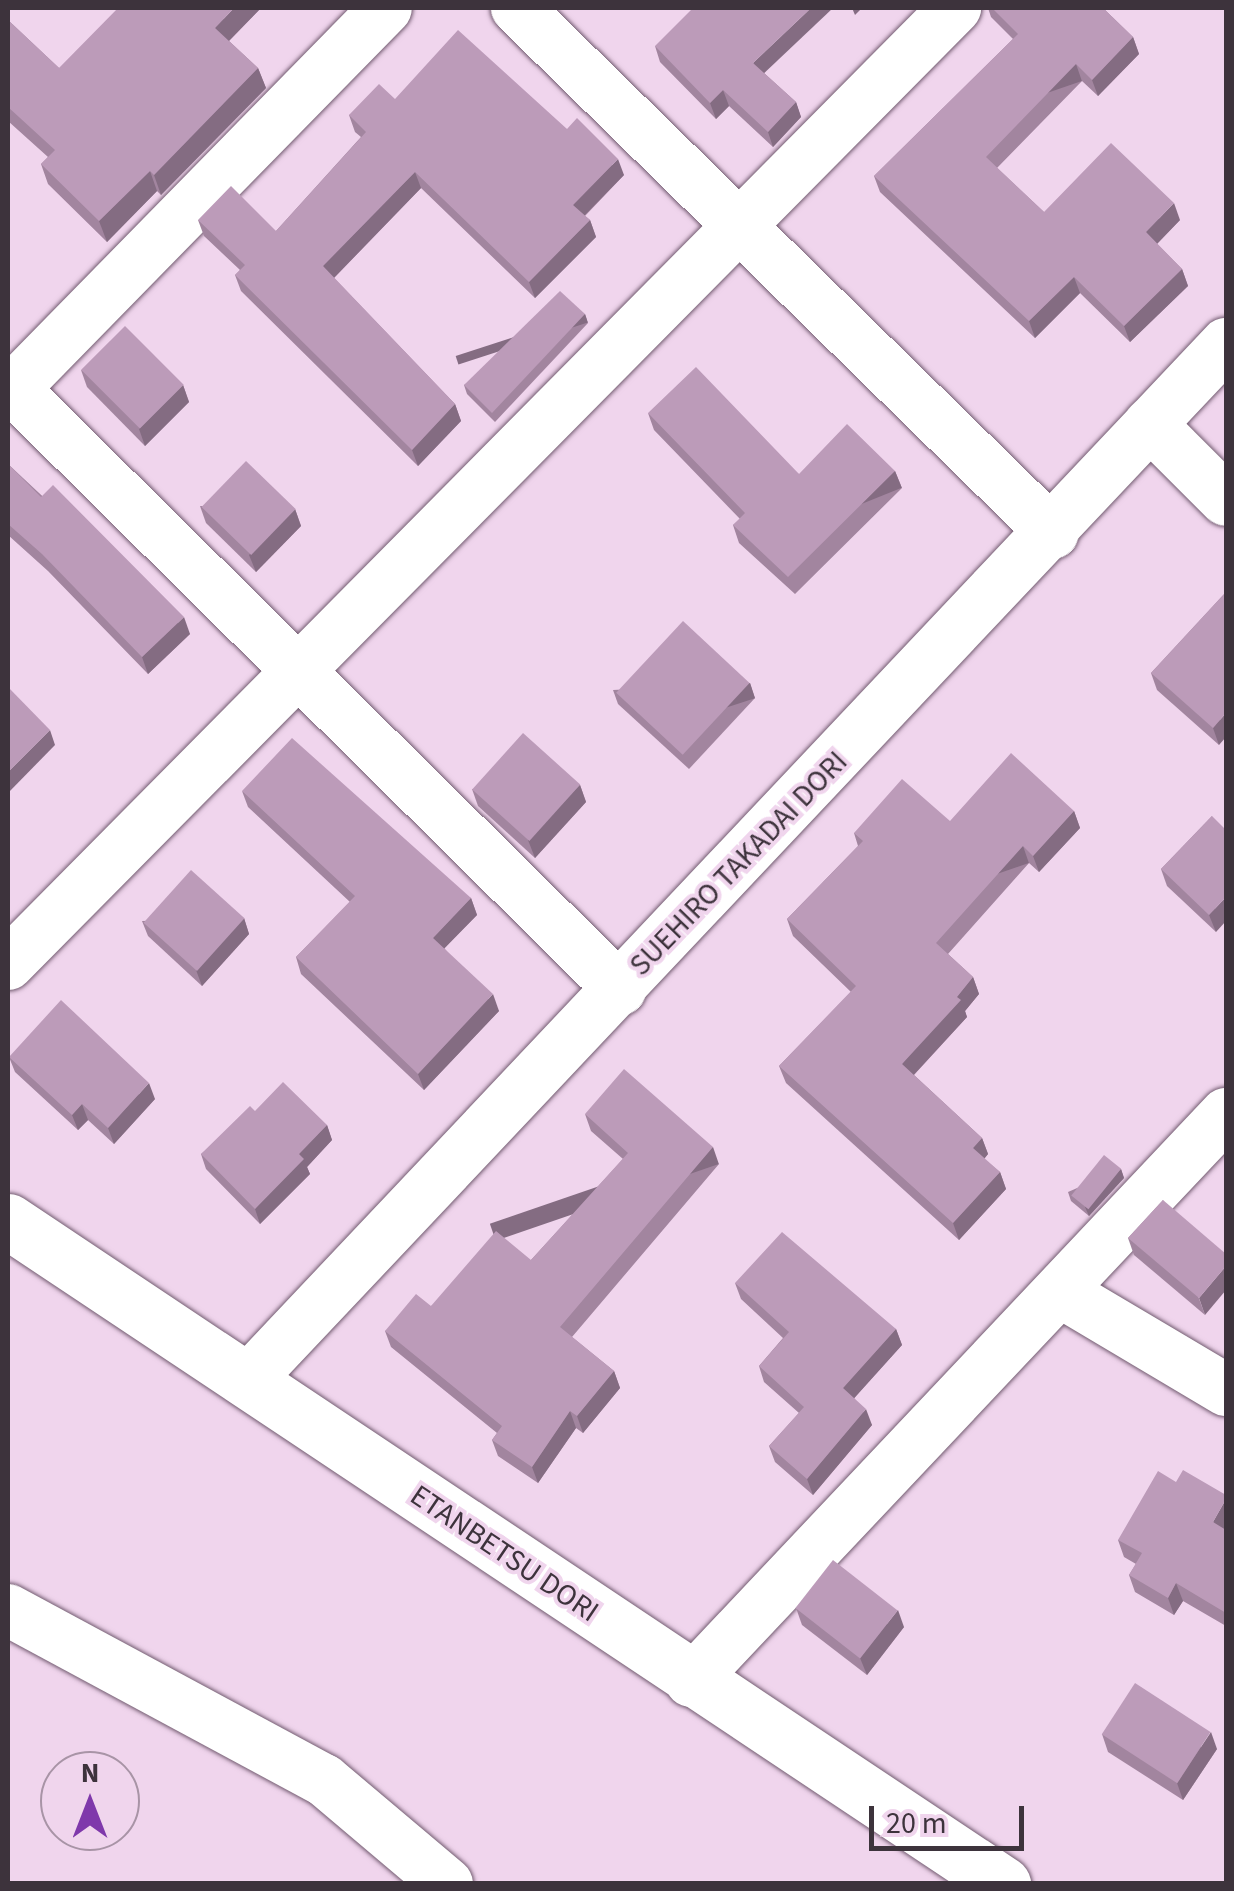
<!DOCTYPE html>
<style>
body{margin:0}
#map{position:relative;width:1234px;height:1891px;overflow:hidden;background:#f0d5ed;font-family:"Source Sans 3",sans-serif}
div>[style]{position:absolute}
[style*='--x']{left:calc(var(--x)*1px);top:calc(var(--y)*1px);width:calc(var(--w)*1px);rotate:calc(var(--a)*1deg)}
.roads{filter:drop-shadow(0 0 2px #725b70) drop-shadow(0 0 2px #725b70)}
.minor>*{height:52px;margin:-26px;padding:0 26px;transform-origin:26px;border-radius:26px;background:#fff}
.major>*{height:55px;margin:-27.5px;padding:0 27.5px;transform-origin:27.5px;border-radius:27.5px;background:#fff}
.wall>*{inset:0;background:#a2859f}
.shaded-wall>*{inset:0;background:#846c82;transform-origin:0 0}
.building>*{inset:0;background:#bc9bb9;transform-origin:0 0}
span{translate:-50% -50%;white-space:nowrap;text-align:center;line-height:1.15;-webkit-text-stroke:8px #f0d5ed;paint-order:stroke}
.street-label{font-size:30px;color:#3d333c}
.frame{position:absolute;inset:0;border:10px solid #3d333c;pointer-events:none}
.north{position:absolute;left:40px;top:1751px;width:100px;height:100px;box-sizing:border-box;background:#f0d5ed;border:2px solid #a894a6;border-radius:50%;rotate:0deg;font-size:28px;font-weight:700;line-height:40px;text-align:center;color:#3d333c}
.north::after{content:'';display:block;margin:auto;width:35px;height:45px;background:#7f38ab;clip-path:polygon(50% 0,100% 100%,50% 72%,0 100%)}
.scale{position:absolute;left:869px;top:1806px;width:155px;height:45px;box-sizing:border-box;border:5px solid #3d333c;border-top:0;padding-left:12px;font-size:30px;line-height:35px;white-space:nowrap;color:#3d333c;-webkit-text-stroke:8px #f0d5ed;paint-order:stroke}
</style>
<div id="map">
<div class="roads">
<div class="minor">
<i style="--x:517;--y:8;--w:750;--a:44.41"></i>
<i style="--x:8;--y:384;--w:861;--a:44.67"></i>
<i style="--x:8;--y:394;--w:540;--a:-45.6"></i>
<i style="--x:1150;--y:424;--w:107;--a:45"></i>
<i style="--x:8;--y:964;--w:1346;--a:-45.27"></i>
<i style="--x:1061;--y:1292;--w:192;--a:30.7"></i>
<i style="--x:248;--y:1380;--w:1425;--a:-46.65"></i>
<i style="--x:8;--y:1610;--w:359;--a:28.3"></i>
<i style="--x:324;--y:1780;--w:161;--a:40.2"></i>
<i style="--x:691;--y:1681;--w:780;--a:-46.66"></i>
</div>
<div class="major">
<i style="--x:8;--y:1221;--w:1196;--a:33.68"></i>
</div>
</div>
<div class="wall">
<i style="clip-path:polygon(261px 8px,229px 41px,258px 68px,266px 88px,161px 195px,157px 191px,107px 242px,48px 184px,41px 164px,48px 157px,8px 121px,8px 20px,59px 68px)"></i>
<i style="clip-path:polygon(988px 8px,1103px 8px,1133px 37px,1139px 54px,1098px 96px,1082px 81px,997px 168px,1044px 212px,1180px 220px,1157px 244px,1182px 269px,1188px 286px,1130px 342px,1080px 293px,1035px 338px,880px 192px,874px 176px,1013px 39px,991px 17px)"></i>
<i style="clip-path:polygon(655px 46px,764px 73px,796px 102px,801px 117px,773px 147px,729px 106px,716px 119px,660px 62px)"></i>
<i style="clip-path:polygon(395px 99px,567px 129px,624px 175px,585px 216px,590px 220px,596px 237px,535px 298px,421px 188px,334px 278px,455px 404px,461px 421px,418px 466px,241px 291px,235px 275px,240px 270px,204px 236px,198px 220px,276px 231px,361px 137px,355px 132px,349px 115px)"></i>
<i style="clip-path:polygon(585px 314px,588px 323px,495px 422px,467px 394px,464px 385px)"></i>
<i style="clip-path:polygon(81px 370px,183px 385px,189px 402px,145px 446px,87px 387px)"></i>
<i style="clip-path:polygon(648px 413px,799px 474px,895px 471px,902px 488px,795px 594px,739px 543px,733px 525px,740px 519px,654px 430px)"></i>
<i style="clip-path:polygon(8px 464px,190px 634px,148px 674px,48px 571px,8px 535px)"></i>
<i style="clip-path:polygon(200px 506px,295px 509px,301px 526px,256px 572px,206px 523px)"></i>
<i style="clip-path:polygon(1226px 592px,1219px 745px,1157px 690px,1151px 673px)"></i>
<i style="clip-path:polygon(750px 683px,755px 698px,689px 769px,618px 704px,613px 690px)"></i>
<i style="clip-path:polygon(580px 785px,586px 802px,535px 858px,478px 806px,472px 789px)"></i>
<i style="clip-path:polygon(242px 791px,471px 898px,477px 915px,444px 948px,499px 1011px,424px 1090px,301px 974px,296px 957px,350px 902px,248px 807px)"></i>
<i style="clip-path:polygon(1074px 811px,1080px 828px,1039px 872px,1029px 863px,948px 954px,973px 977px,979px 994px,965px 1011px,967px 1017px,914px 1075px,982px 1138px,988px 1154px,984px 1159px,1000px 1172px,1006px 1189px,959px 1240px,786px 1083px,779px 1066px,851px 992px,793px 936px,787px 919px,858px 846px,854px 833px,950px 821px)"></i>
<i style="clip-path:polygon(1212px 816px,1216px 932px,1167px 886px,1161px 869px)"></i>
<i style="clip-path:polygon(244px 918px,249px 934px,202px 986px,148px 936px,142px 921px)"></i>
<i style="clip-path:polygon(9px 1057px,155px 1099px,114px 1144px,88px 1120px,78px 1130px,15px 1072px)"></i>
<i style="clip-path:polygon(255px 1111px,327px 1125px,332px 1140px,307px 1167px,310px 1174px,260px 1224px,206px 1169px,201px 1154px)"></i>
<i style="clip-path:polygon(585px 1114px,719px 1164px,572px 1337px,614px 1371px,620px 1388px,583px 1433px,576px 1428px,538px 1483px,498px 1456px,492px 1440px,497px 1433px,391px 1347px,385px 1331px,431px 1306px,531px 1260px,623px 1159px,591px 1131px)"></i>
<i style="clip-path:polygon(1121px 1169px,1124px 1178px,1089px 1216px,1071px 1201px,1068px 1192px)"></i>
<i style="clip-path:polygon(1163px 1200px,1205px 1315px,1134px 1255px,1128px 1238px)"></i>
<i style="clip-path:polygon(735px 1283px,896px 1329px,902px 1345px,854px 1398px,872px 1425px,813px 1495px,775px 1462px,769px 1446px,799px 1413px,764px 1382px,759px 1366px,783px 1338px,741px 1299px)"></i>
<i style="clip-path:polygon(1226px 1527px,1225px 1529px,1226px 1530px,1226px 1626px,1183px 1601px,1174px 1615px,1135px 1592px,1129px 1575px,1136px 1564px,1124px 1557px,1118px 1540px)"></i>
<i style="clip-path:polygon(796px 1608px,904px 1627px,867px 1675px,802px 1625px)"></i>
<i style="clip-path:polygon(1102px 1734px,1217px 1749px,1183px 1800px,1108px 1752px)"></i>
</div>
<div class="shaded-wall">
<i style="clip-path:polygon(234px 8px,261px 8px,222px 48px,215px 28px)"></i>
<i style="clip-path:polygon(811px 8px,833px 8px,759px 78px,753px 63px)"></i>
<i style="clip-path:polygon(852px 8px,862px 8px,855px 15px)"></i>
<i style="clip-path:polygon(1133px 37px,1139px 54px,1098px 96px,1092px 80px)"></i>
<i style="left:1076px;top:64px;width:18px;height:129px;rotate:71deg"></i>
<i style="clip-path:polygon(258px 68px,266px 88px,161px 195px,154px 175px)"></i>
<i style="clip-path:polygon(723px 90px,729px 106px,716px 119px,710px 103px)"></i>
<i style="clip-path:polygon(796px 102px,801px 117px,773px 147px,768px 132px)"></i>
<i style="clip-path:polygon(618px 159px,624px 175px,579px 221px,573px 205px)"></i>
<i style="clip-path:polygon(150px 171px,157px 191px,107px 242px,99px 221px)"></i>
<i style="clip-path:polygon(415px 172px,421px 188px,329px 283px,323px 266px)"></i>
<i style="clip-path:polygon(1174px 203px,1180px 220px,1152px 249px,1146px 232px)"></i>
<i style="clip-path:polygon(590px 220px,596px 237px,535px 298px,529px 282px)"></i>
<i style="clip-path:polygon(1182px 269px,1188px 286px,1130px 342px,1124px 326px)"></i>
<i style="clip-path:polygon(1074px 277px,1080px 293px,1035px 338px,1029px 321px)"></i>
<i style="left:585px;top:314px;width:9px;height:136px;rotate:72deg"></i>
<i style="clip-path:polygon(183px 385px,189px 402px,145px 446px,139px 429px)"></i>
<i style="clip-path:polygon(455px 404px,461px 421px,418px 466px,412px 450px)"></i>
<i style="left:895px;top:471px;width:18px;height:151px;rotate:68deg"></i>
<i style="clip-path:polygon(295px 509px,301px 526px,256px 572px,249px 555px)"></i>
<i style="clip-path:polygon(184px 617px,190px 634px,148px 674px,142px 657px)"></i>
<i style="left:750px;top:683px;width:16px;height:98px;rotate:72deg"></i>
<i style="clip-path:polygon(1226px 713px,1226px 737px,1219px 745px,1213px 728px)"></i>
<i style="clip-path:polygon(50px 730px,55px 745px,8px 793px,8px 772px)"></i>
<i style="clip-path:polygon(580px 785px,586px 802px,535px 858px,528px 840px)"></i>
<i style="clip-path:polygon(1074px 811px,1080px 828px,1039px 872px,1033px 856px)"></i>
<i style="left:1023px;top:846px;width:18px;height:130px;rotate:71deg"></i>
<i style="clip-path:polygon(1226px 897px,1226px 921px,1216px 932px,1209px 915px)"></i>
<i style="clip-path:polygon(471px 898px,477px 915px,439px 954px,433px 938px)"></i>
<i style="clip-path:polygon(244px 918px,249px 934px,202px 986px,196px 970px)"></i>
<i style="clip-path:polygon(973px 977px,979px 994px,965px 1011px,967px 1017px,908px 1081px,902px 1064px)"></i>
<i style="clip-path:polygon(493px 994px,499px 1011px,424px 1090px,418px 1074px)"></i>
<i style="clip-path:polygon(149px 1083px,155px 1099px,114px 1144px,108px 1128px)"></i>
<i style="clip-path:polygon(82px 1104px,88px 1120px,78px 1130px,72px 1115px)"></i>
<i style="clip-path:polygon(327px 1125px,332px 1140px,307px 1167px,310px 1174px,260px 1224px,255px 1209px,299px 1154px)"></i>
<i style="clip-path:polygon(982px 1138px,988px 1154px,979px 1165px,973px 1148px)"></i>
<i style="left:713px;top:1147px;width:18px;height:236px;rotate:71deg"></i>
<i style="clip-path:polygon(1121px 1169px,1124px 1178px,1089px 1216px,1085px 1207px)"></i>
<i style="clip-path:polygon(1000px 1172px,1006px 1189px,959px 1240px,953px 1223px)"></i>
<i style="clip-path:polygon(1226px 1266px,1226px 1290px,1205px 1315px,1199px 1298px)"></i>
<i style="clip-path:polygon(896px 1329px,902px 1345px,849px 1404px,843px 1388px)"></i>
<i style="clip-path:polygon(614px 1371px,620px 1388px,583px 1433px,577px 1416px)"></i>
<i style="clip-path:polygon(866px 1409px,872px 1425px,813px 1495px,807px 1479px)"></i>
<i style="clip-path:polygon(570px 1411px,576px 1428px,538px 1483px,532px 1467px)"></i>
<i style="clip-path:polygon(1226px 1499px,1226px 1527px,1219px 1539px,1213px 1522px)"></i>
<i style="clip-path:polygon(1176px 1583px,1183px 1601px,1174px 1615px,1168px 1598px)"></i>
<i style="clip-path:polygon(898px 1610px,904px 1627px,867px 1675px,860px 1658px)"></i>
<i style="clip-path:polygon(1211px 1732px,1217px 1749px,1183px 1800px,1177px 1783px)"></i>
</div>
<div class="building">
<i style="clip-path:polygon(118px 8px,234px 8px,215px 28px,258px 68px,154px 175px,150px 171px,99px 221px,41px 164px,55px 150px,8px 107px,8px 20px,59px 68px)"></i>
<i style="clip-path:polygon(693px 8px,811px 8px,753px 63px,796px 102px,768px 132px,723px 90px,710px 103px,655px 46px)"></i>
<i style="clip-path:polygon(992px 8px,1103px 8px,1133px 37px,1092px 80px,1076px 64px,986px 157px,1044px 212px,1111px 143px,1174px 203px,1146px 232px,1182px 269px,1124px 326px,1074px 277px,1029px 321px,874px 176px,1018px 34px)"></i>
<i style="clip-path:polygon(458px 30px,567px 129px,577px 118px,618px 159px,573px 205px,590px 220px,529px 282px,415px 172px,323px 266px,455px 404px,412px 450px,235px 275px,245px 265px,198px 220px,231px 186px,276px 231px,366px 132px,349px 115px,379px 84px,395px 99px)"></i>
<i style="clip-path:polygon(560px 291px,585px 314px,492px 413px,464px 385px)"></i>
<i style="left:125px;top:326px;width:83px;height:62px;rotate:45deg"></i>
<i style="clip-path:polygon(696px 367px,799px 474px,847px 424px,895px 471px,788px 577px,733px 525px,745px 513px,648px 413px)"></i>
<i style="left:246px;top:461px;width:69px;height:64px;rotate:44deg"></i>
<i style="clip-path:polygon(8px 464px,41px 497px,53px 485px,184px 617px,142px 657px,42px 554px,8px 524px)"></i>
<i style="clip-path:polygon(1226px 592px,1226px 713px,1213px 728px,1151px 673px)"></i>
<i style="left:683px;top:621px;width:91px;height:98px;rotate:43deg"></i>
<i style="clip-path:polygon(8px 687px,50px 730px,8px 772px)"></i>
<i style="left:523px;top:733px;width:77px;height:76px;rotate:42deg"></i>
<i style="clip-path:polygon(292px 738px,471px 898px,433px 938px,493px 994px,418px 1074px,296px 957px,355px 896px,242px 791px)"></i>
<i style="clip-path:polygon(1011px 753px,1074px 811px,1033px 856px,1023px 846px,936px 943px,973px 977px,957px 997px,961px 1000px,902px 1064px,982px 1138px,973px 1148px,1000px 1172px,953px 1223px,779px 1066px,856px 986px,787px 919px,863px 841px,854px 833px,902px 779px,950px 821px)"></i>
<i style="clip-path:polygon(1212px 816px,1226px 830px,1226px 897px,1209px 915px,1161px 869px)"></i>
<i style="left:191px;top:870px;width:72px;height:71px;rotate:42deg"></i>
<i style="clip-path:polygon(61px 1000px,149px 1083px,108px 1128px,82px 1104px,72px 1115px,9px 1057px)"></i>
<i style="clip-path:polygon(624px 1069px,713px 1147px,560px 1327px,614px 1371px,577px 1416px,570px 1411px,532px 1467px,492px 1440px,502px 1426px,385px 1331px,416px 1294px,431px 1306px,496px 1231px,531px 1260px,628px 1153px,585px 1114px)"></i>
<i style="clip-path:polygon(283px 1082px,327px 1125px,299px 1154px,304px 1159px,255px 1209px,201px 1154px,250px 1106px,255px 1111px)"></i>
<i style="left:1104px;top:1155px;width:22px;height:52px;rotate:39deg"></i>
<i style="clip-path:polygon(1163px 1200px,1226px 1254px,1226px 1266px,1199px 1298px,1128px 1238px)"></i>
<i style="clip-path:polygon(782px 1232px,896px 1329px,843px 1388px,866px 1409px,807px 1479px,769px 1446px,804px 1407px,759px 1366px,789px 1332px,735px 1283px)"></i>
<i style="clip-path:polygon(1183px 1470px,1226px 1495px,1226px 1499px,1213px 1522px,1226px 1530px,1226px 1613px,1176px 1583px,1168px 1598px,1129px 1575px,1142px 1553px,1118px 1540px,1158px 1471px,1176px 1482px)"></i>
<i style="left:833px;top:1560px;width:82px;height:61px;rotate:38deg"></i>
<i style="left:1135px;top:1683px;width:90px;height:61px;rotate:33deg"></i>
</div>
<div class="street-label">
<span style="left:739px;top:864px;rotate:-46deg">SUEHIRO TAKADAI DORI</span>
<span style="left:504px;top:1554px;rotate:34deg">ETANBETSU DORI</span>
</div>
<div class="frame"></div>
<div class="north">N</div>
<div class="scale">20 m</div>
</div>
